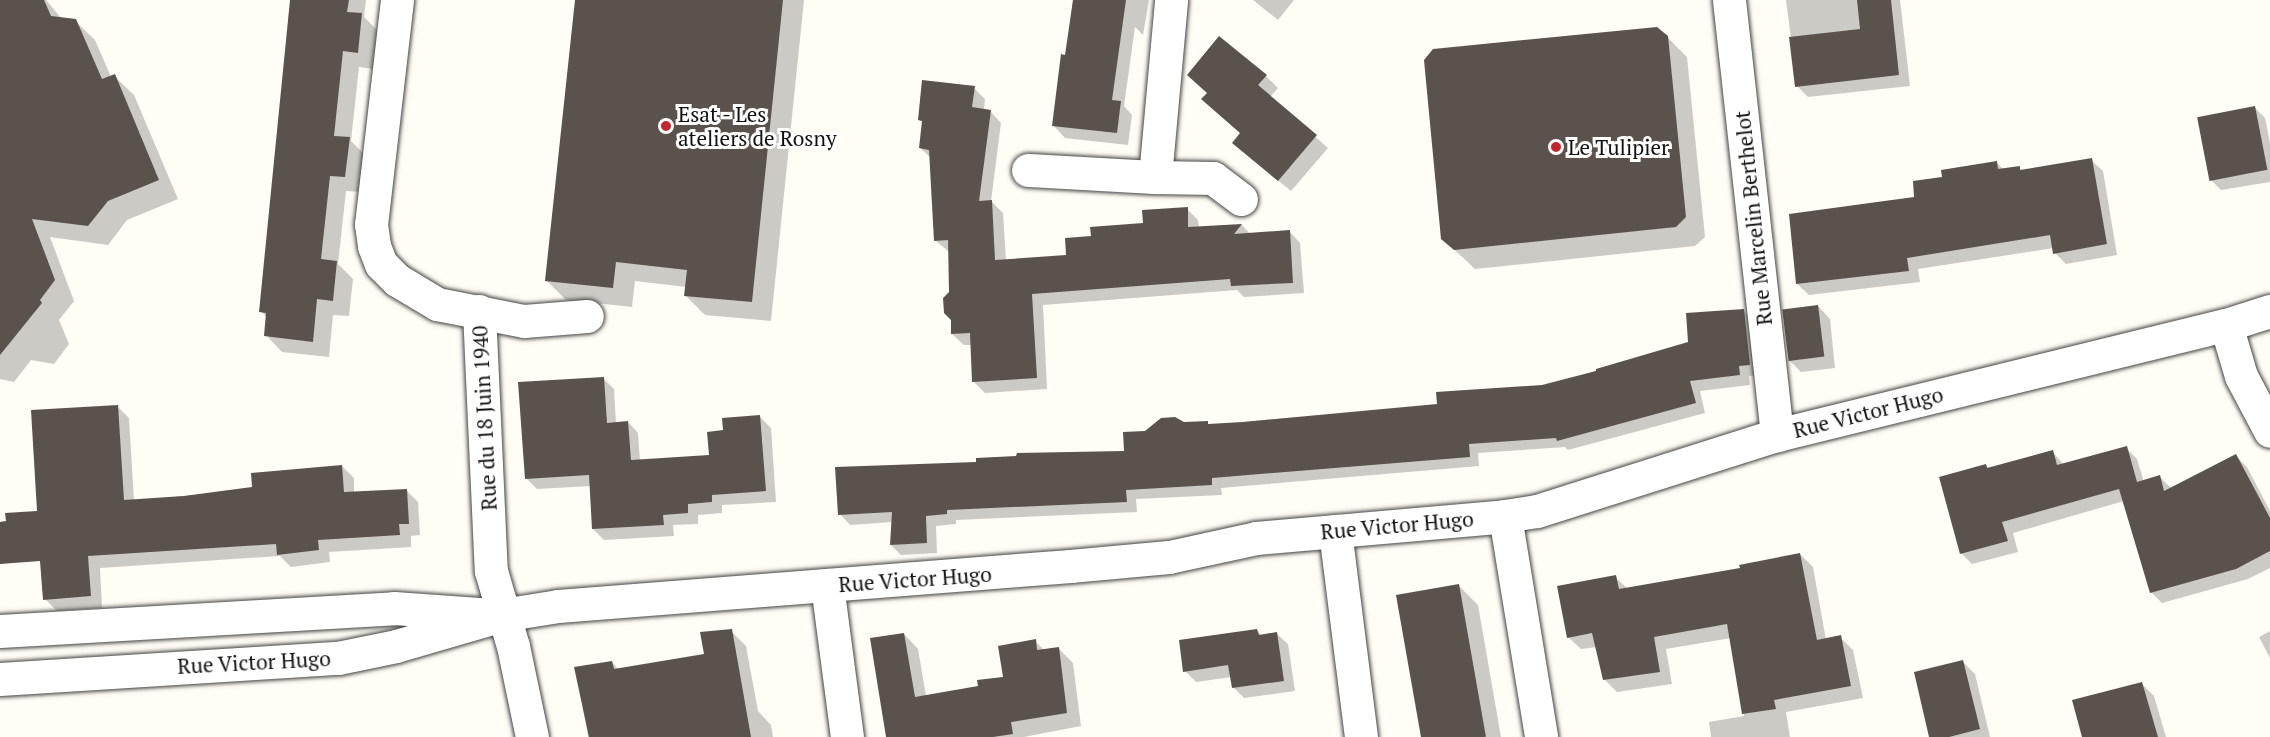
<!DOCTYPE html>
<style>
body{margin:0}
#map{position:relative;width:2270px;height:737px;overflow:hidden;background:#fffdf5;font-family:"PT Serif",serif}
div>[style]{position:absolute}
[style*='--x']{left:calc(var(--x)*1px);top:calc(var(--y)*1px);width:calc(var(--w)*1px);rotate:calc(var(--a)*1deg)}
.shadow>*{inset:0;background:#0003}
.building>*{inset:0;background:#5a524d;transform-origin:0 0}
.roads{filter:drop-shadow(0 0 2px #444) drop-shadow(0 0 2px #444)}
.minor>*{height:33px;margin:-16.5px;padding:0 16.5px;transform-origin:16.5px;border-radius:16.5px;background:#fff}
.dots>*{width:16px;height:16px;translate:-50% -50%;box-sizing:border-box;border:3px solid #fff;border-radius:50%}
span{translate:-50% -50%;white-space:nowrap;text-align:center;line-height:1.15;-webkit-text-stroke:6px #fff;paint-order:stroke}
.poi-label{font-size:21px;color:#111}
.left{translate:0 -50%;text-align:left}
.street-label{font-size:21px;color:#111}
</style>
<div id="map">
<div class="shadow">
<i style="clip-path:polygon(0 0,46px 0,62px 19px,75px 21px,95px 40px,111px 77px,114px 76px,134px 95px,178px 199px,127px 220px,108px 245px,50px 237px,74px 301px,59px 320px,69px 344px,54px 364px,31px 360px,14px 382px,0 379px)"></i>
<i style="clip-path:polygon(291px 0,366px 0,364px 17px,378px 31px,374px 69px,359px 67px,351px 141px,365px 155px,361px 192px,346px 191px,338px 264px,353px 279px,349px 316px,333px 315px,329px 357px,282px 352px,266px 335px,267px 318px,261px 311px)"></i>
<i style="clip-path:polygon(576px 0,804px 0,771px 321px,705px 315px,685px 295px,686px 287px,635px 281px,632px 307px,566px 300px,546px 280px)"></i>
<i style="clip-path:polygon(1073px 0,1149px 0,1143px 35px,1135px 27px,1124px 106px,1132px 115px,1128px 145px,1065px 138px,1054px 126px,1066px 57px)"></i>
<i style="clip-path:polygon(1253px 0,1294px 0,1278px 20px)"></i>
<i style="clip-path:polygon(1786px 0,1900px 0,1910px 86px,1808px 97px,1797px 86px)"></i>
<i style="clip-path:polygon(1667px 37px,1687px 57px,1705px 237px,1695px 246px,1475px 269px,1443px 239px)"></i>
<i style="clip-path:polygon(1266px 76px,1278px 88px,1270px 97px,1328px 148px,1291px 191px,1246px 154px,1242px 134px,1215px 111px)"></i>
<i style="clip-path:polygon(974px 88px,985px 99px,984px 110px,990px 111px,1001px 123px,991px 201px,1003px 213px,1006px 261px,1067px 256px,1092px 238px,1144px 225px,1187px 209px,1198px 220px,1199px 228px,1242px 225px,1250px 234px,1289px 231px,1300px 243px,1304px 293px,1244px 297px,1237px 290px,1043px 305px,1047px 389px,985px 393px,973px 381px,972px 345px,964px 345px,952px 334px,949px 252px,935px 240px,931px 158px,920px 148px,924px 123px,919px 119px)"></i>
<i style="clip-path:polygon(2254px 107px,2265px 118px,2270px 143px,2270px 182px,2221px 190px,2210px 179px)"></i>
<i style="clip-path:polygon(2091px 160px,2103px 171px,2117px 255px,2066px 264px,2055px 253px,2054px 248px,1918px 269px,1920px 282px,1809px 295px,1797px 284px,1944px 179px,1996px 162px,2004px 170px,2019px 168px,2023px 171px)"></i>
<i style="clip-path:polygon(1818px 306px,1830px 319px,1835px 368px,1801px 372px,1789px 360px)"></i>
<i style="clip-path:polygon(1744px 311px,1754px 321px,1760px 375px,1749px 376px,1750px 385px,1700px 391px,1705px 413px,1568px 450px,1565px 447px,1478px 453px,1479px 466px,1221px 488px,1222px 495px,1136px 499px,1137px 512px,956px 520px,956px 524px,936px 526px,937px 553px,901px 555px,891px 545px,893px 522px,850px 525px,840px 514px,977px 463px,1125px 452px,1146px 432px,1184px 424px,1209px 425px,1439px 405px,1542px 387px,1690px 343px)"></i>
<i style="clip-path:polygon(603px 378px,614px 389px,616px 424px,628px 422px,638px 433px,640px 461px,710px 457px,725px 432px,760px 417px,771px 428px,776px 502px,722px 505px,722px 513px,698px 515px,698px 524px,673px 525px,674px 536px,604px 540px,593px 529px,591px 486px,537px 489px,526px 478px)"></i>
<i style="clip-path:polygon(117px 406px,129px 418px,134px 501px,253px 489px,342px 466px,354px 478px,354px 493px,406px 490px,418px 502px,420px 535px,411px 536px,411px 547px,329px 552px,330px 562px,291px 567px,280px 556px,100px 568px,102px 608px,57px 611px,45px 599px)"></i>
<i style="clip-path:polygon(2126px 448px,2137px 459px,2144px 482px,2160px 477px,2172px 489px,2236px 456px,2247px 467px,2270px 511px,2270px 568px,2248px 579px,2162px 603px,2151px 592px,2124px 501px,2013px 533px,2018px 552px,1972px 564px,1961px 553px,1986px 465px,1989px 469px,2052px 451px,2064px 465px)"></i>
<i style="clip-path:polygon(1800px 554px,1813px 567px,1826px 640px,1840px 637px,1853px 650px,1863px 698px,1786px 712px,1790px 737px,1711px 737px,1709px 722px,1744px 716px,1731px 638px,1666px 649px,1672px 684px,1617px 692px,1604px 679px,1597px 647px,1581px 649px,1568px 637px,1615px 577px,1628px 589px,1742px 569px)"></i>
<i style="clip-path:polygon(1458px 585px,1478px 605px,1501px 737px,1422px 737px)"></i>
<i style="clip-path:polygon(731px 631px,746px 646px,758px 711px,771px 725px,773px 737px,588px 737px,576px 668px,612px 662px,619px 670px,705px 655px)"></i>
<i style="clip-path:polygon(1257px 631px,1262px 636px,1277px 634px,1288px 644px,1295px 691px,1244px 698px,1233px 687px,1232px 677px,1196px 682px,1185px 671px)"></i>
<i style="clip-path:polygon(2270px 631px,2270px 658px,2259px 637px)"></i>
<i style="clip-path:polygon(904px 634px,918px 649px,926px 696px,980px 687px,1005px 678px,1035px 641px,1045px 651px,1059px 649px,1073px 663px,1081px 726px,1024px 737px,888px 737px)"></i>
<i style="clip-path:polygon(1963px 662px,1975px 674px,1990px 737px,1931px 737px)"></i>
<i style="clip-path:polygon(2142px 684px,2154px 696px,2166px 737px,2083px 737px)"></i>
</div>
<div class="building">
<i style="clip-path:polygon(0 0,44px 0,51px 16px,76px 19px,102px 79px,115px 74px,159px 180px,108px 201px,88px 226px,32px 219px,55px 280px,40px 300px,42px 303px,0 355px)"></i>
<i style="clip-path:polygon(290px 0,349px 0,347px 12px,362px 13px,358px 53px,343px 51px,334px 136px,350px 137px,345px 177px,330px 176px,321px 259px,337px 261px,333px 301px,317px 299px,313px 342px,264px 336px,266px 313px,259px 312px)"></i>
<i style="clip-path:polygon(575px 0,783px 0,752px 302px,684px 296px,687px 270px,616px 262px,613px 288px,545px 281px)"></i>
<i style="clip-path:polygon(1073px 0,1126px 0,1112px 100px,1121px 101px,1117px 133px,1052px 126px,1061px 54px,1065px 55px)"></i>
<i style="clip-path:polygon(1857px 0,1891px 0,1899px 75px,1795px 87px,1789px 37px,1860px 29px)"></i>
<i style="clip-path:polygon(1657px 27px,1668px 36px,1686px 217px,1676px 227px,1454px 250px,1441px 239px,1424px 60px,1433px 49px)"></i>
<i style="clip-path:polygon(1219px 36px,1267px 75px,1258px 85px,1317px 135px,1278px 181px,1232px 143px,1240px 133px,1201px 99px,1207px 93px,1187px 75px)"></i>
<i style="clip-path:polygon(922px 80px,975px 86px,972px 107px,991px 110px,979px 201px,992px 200px,995px 260px,1066px 255px,1065px 238px,1091px 236px,1090px 227px,1143px 223px,1142px 210px,1188px 207px,1188px 227px,1242px 224px,1234px 234px,1290px 230px,1293px 283px,1231px 286px,1230px 279px,1032px 294px,1037px 378px,972px 382px,970px 333px,951px 334px,951px 320px,944px 313px,943px 298px,949px 292px,948px 240px,934px 241px,929px 150px,919px 148px,922px 121px,918px 120px)"></i>
<i style="left:2255px;top:106px;width:65px;height:59px;rotate:79deg"></i>
<i style="clip-path:polygon(2092px 158px,2107px 244px,2053px 254px,2050px 235px,1907px 258px,1909px 271px,1796px 284px,1789px 214px,1914px 197px,1913px 181px,1942px 177px,1941px 170px,1997px 161px,1998px 169px,2020px 166px,2020px 170px)"></i>
<i style="left:1818px;top:305px;width:52px;height:36px;rotate:83deg"></i>
<i style="clip-path:polygon(1744px 309px,1750px 365px,1739px 366px,1740px 375px,1690px 381px,1696px 403px,1557px 441px,1556px 438px,1469px 444px,1470px 457px,1212px 478px,1212px 485px,1126px 490px,1127px 502px,947px 510px,947px 514px,926px 516px,927px 543px,890px 545px,892px 512px,838px 515px,835px 467px,976px 462px,976px 458px,1016px 456px,1017px 453px,1124px 451px,1123px 432px,1145px 431px,1161px 418px,1175px 417px,1184px 422px,1208px 421px,1208px 424px,1243px 422px,1437px 404px,1436px 392px,1542px 385px,1596px 371px,1596px 369px,1688px 342px,1686px 313px)"></i>
<i style="clip-path:polygon(604px 377px,607px 423px,628px 421px,631px 460px,709px 455px,707px 432px,723px 430px,722px 418px,760px 415px,766px 491px,712px 495px,712px 502px,688px 504px,688px 513px,663px 515px,664px 525px,592px 529px,589px 475px,525px 479px,518px 382px)"></i>
<i style="clip-path:polygon(118px 405px,124px 500px,184px 496px,252px 487px,251px 473px,342px 465px,344px 492px,407px 489px,409px 524px,399px 524px,400px 535px,318px 540px,319px 550px,277px 555px,276px 544px,88px 556px,91px 596px,43px 600px,40px 561px,0 564px,0 522px,6px 521px,5px 513px,37px 511px,31px 410px)"></i>
<i style="clip-path:polygon(2127px 446px,2137px 482px,2160px 475px,2164px 491px,2236px 454px,2270px 518px,2270px 551px,2236px 569px,2150px 593px,2119px 489px,2002px 522px,2008px 541px,1960px 554px,1939px 477px,1986px 464px,1987px 468px,2053px 450px,2057px 465px)"></i>
<i style="clip-path:polygon(1800px 553px,1817px 640px,1841px 635px,1851px 686px,1774px 700px,1776px 709px,1742px 714px,1727px 624px,1654px 637px,1660px 672px,1603px 680px,1592px 633px,1567px 638px,1557px 586px,1616px 575px,1619px 589px,1740px 568px,1739px 565px)"></i>
<i style="left:1459px;top:584px;width:155px;height:64px;rotate:80deg"></i>
<i style="clip-path:polygon(732px 629px,751px 737px,589px 737px,574px 667px,612px 661px,614px 669px,704px 654px,700px 632px)"></i>
<i style="clip-path:polygon(1257px 629px,1259px 635px,1277px 632px,1284px 681px,1232px 688px,1228px 665px,1183px 672px,1179px 640px)"></i>
<i style="clip-path:polygon(904px 633px,915px 697px,978px 686px,977px 680px,1003px 677px,998px 646px,1036px 639px,1037px 650px,1059px 647px,1067px 713px,1011px 722px,1013px 734px,993px 737px,886px 737px,870px 638px)"></i>
<i style="clip-path:polygon(1963px 660px,1980px 729px,1949px 737px,1929px 737px,1914px 672px)"></i>
<i style="clip-path:polygon(2142px 682px,2158px 737px,2082px 737px,2072px 700px)"></i>
</div>
<div class="roads">
<div class="minor">
<i style="--x:397;--y:0;--w:226;--a:96.6"></i>
<i style="--x:371;--y:224;--w:22;--a:82"></i>
<i style="--x:374;--y:246;--w:19;--a:69"></i>
<i style="--x:381;--y:264;--w:23;--a:45"></i>
<i style="--x:397;--y:280;--w:47;--a:31"></i>
<i style="--x:437;--y:304;--w:89;--a:11.1"></i>
<i style="--x:524;--y:321;--w:63;--a:-4.5"></i>
<i style="--x:1729;--y:0;--w:438;--a:83.7"></i>
<i style="--x:1028;--y:170;--w:127;--a:3.2"></i>
<i style="--x:1155;--y:177;--w:178;--a:-84.8"></i>
<i style="--x:1155;--y:177;--w:58;--a:1"></i>
<i style="--x:1213;--y:178;--w:35;--a:37"></i>
<i style="--x:479;--y:311;--w:260;--a:87.4"></i>
<i style="--x:491;--y:571;--w:78;--a:73.7"></i>
<i style="--x:513;--y:646;--w:93;--a:78.2"></i>
<i style="--x:2226;--y:325;--w:53;--a:73.6"></i>
<i style="--x:2241;--y:376;--w:62;--a:62.2"></i>
<i style="--x:1505;--y:516;--w:224;--a:80.7"></i>
<i style="--x:1335;--y:531;--w:208;--a:82.8"></i>
<i style="--x:827;--y:585;--w:153;--a:82.5"></i>
<i style="--x:0;--y:631;--w:395;--a:-3.3"></i>
<i style="--x:394;--y:608;--w:85;--a:4"></i>
<i style="--x:0;--y:679;--w:339;--a:-3.6"></i>
<i style="--x:338;--y:658;--w:59;--a:-11.7"></i>
<i style="--x:396;--y:646;--w:110;--a:-16.3"></i>
<i style="--x:502;--y:615;--w:57;--a:-9.1"></i>
<i style="--x:558;--y:606;--w:514;--a:-4.47"></i>
<i style="--x:1070;--y:566;--w:99;--a:-5.2"></i>
<i style="--x:1169;--y:557;--w:89;--a:-12.3"></i>
<i style="--x:1256;--y:538;--w:250;--a:-5"></i>
<i style="--x:1505;--y:516;--w:32;--a:-9"></i>
<i style="--x:1537;--y:511;--w:252;--a:-17.6"></i>
<i style="--x:1777;--y:435;--w:462;--a:-13.8"></i>
<i style="--x:2226;--y:325;--w:46;--a:-17.7"></i>
</div>
</div>
<div class="dots">
<i style="left:666px;top:126px;background:#c4262e"></i>
<i style="left:1556px;top:147px;background:#c4262e"></i>
</div>
<div class="poi-label">
<span class="left" style="left:678px;top:126px">Esat - Les<br>ateliers de Rosny</span>
<span class="left" style="left:1568px;top:147px">Le Tulipier</span>
</div>
<div class="street-label">
<span style="left:1753px;top:218px;rotate:-96deg">Rue Marcelin Berthelot</span>
<span style="left:1868px;top:412px;rotate:-14deg">Rue Victor Hugo</span>
<span style="left:484px;top:418px;rotate:-93deg">Rue du 18 Juin 1940</span>
<span style="left:1397px;top:525px;rotate:-5deg">Rue Victor Hugo</span>
<span style="left:915px;top:579px;rotate:-4deg">Rue Victor Hugo</span>
<span style="left:254px;top:662px;rotate:-3deg">Rue Victor Hugo</span>
</div>
</div>
